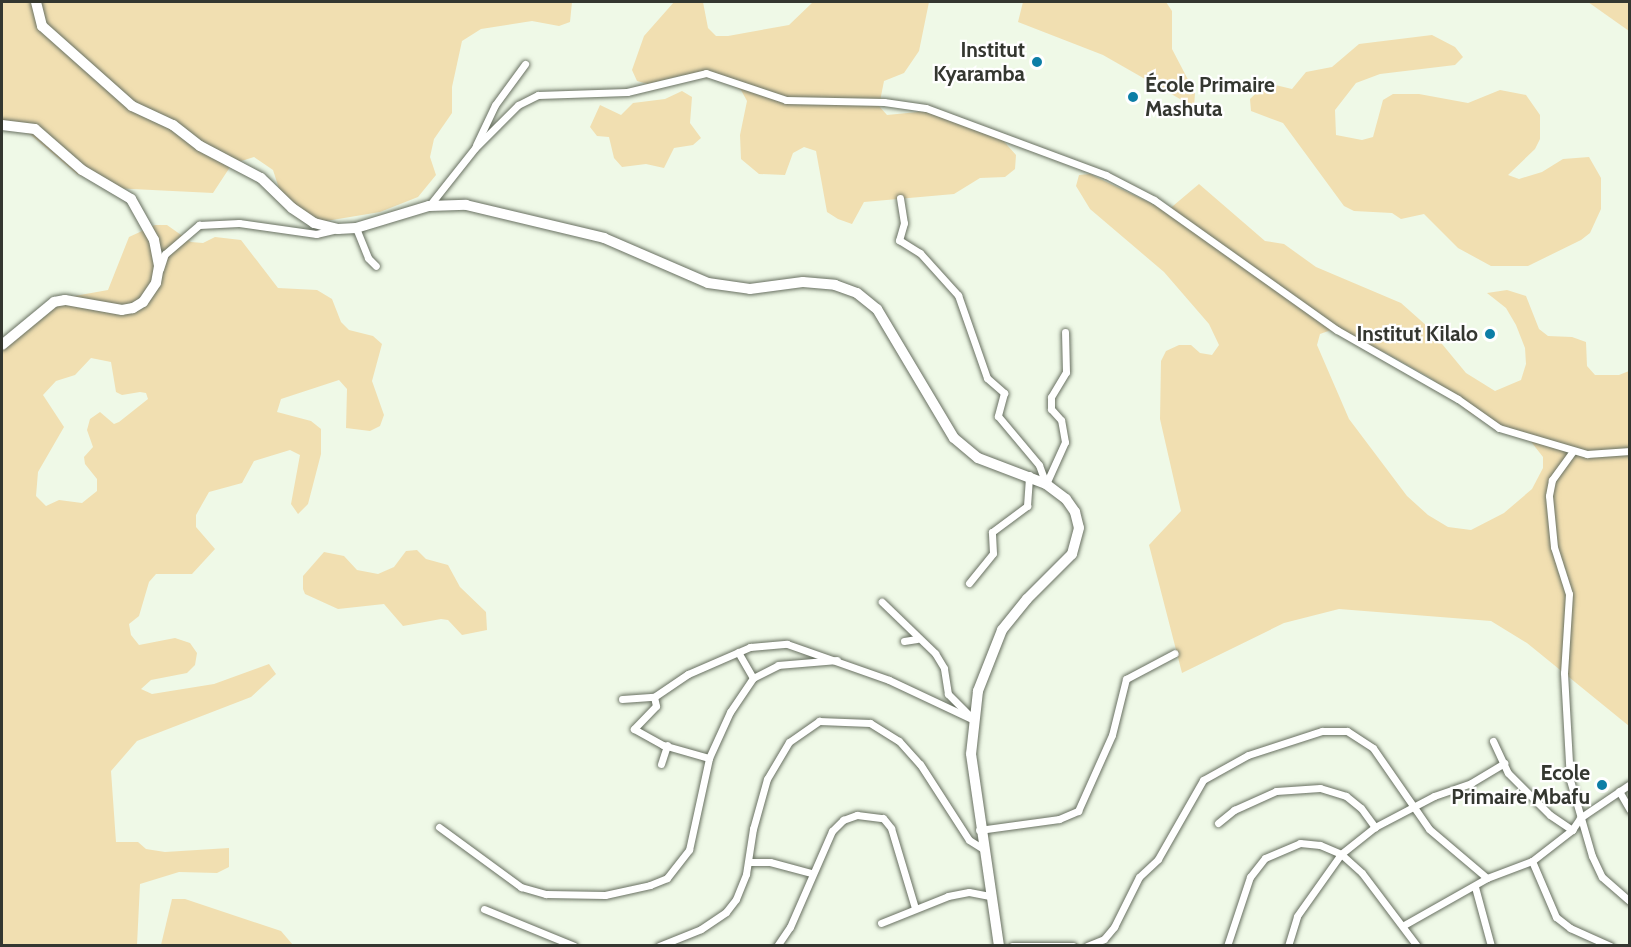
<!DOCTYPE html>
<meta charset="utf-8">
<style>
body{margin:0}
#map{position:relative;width:1631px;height:947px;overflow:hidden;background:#eff9e7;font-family:Cabin,sans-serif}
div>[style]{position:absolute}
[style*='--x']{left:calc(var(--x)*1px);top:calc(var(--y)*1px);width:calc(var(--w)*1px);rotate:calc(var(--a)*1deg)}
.green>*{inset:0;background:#f1dfb1}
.roads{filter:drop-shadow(0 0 2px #687061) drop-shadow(0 0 2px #687061)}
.minor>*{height:7px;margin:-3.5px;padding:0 3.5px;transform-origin:3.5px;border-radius:3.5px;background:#fff}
.trunk>*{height:10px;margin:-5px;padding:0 5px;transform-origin:5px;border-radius:5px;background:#fff}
.dots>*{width:16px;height:16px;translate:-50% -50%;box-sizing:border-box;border:3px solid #fff;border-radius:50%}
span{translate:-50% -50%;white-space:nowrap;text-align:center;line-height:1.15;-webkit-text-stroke:4.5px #fff;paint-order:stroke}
.poi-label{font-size:21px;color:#343730;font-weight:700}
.right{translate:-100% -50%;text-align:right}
.left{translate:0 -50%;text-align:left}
.frame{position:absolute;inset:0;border:3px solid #343730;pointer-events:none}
</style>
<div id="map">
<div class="green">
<i style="clip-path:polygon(2px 2px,572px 2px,570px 22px,559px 26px,532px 21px,481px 29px,462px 41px,452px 87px,452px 113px,434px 139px,430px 157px,436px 175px,418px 197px,380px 212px,314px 223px,284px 204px,273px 170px,254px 157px,232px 164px,213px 193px,112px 188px,77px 174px,31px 135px,2px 124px)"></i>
<i style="clip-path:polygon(674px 2px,703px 2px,708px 28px,716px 36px,728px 36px,789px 25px,813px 2px,929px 2px,919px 51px,904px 73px,884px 81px,879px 106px,887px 115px,928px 111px,999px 136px,1016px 155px,1015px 169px,1005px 177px,980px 178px,954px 194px,864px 202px,852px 224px,838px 219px,827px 212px,816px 151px,804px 147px,793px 153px,785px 175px,759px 174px,741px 159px,740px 135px,747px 101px,741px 90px,720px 79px,683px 75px,648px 84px,637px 81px,632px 70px,644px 36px)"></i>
<i style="clip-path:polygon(1023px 2px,1166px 2px,1172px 11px,1172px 49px,1195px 93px,1194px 107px,1103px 55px,1018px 22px)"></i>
<i style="clip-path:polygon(1588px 2px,1629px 2px,1629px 31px)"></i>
<i style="clip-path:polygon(1432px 35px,1455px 47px,1463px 57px,1455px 65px,1380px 74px,1356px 83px,1335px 110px,1336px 135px,1362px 140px,1373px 137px,1383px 100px,1393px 94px,1419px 94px,1468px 103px,1500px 90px,1526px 95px,1540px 115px,1540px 139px,1535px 149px,1508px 175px,1519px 179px,1542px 172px,1563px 159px,1589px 157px,1601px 178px,1601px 209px,1590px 233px,1581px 240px,1528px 266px,1491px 266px,1458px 248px,1424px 214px,1401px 219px,1392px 213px,1354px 211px,1344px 206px,1283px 123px,1251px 111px,1250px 99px,1267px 83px,1292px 89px,1306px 72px,1332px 67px,1359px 44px)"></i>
<i style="clip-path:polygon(682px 91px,692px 97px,690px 123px,701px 138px,693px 145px,674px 148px,664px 168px,646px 164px,622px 167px,614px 158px,609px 137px,597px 136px,590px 127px,600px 105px,621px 115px,633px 103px,665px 99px)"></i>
<i style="clip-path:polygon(evenodd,1090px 174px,1167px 211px,1199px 184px,1265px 241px,1284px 244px,1316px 267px,1401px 303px,1428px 327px,1466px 373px,1495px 391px,1521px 380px,1526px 364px,1525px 348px,1516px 325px,1506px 308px,1487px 293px,1507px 290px,1526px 296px,1539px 329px,1548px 336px,1572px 337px,1586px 342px,1587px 366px,1595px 375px,1619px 375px,1629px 371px,1629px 726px,1527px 643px,1491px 621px,1339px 609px,1284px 623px,1182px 673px,1149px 545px,1181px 511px,1160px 419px,1161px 361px,1166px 351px,1179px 345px,1191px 345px,1200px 353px,1212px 355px,1219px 345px,1209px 324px,1164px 272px,1090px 209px,1076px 186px,1079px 175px,1090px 174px,1331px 330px,1386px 353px,1432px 379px,1470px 413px,1529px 439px,1543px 457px,1543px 468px,1532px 489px,1504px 513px,1471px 530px,1448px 527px,1428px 515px,1407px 496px,1349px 419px,1317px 345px,1320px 334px,1331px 330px)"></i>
<i style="clip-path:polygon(evenodd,155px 225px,167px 225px,191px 242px,203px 243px,215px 237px,241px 240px,278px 288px,317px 290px,332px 299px,341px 322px,349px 330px,373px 336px,382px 344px,372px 381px,384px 415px,380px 426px,370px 431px,346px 428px,347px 389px,339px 380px,281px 399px,277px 412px,311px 421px,321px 429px,321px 454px,308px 504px,298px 514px,291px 504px,300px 455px,290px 450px,254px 461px,242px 483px,209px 492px,196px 515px,196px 527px,215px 549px,192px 574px,156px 574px,149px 582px,139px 616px,129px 624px,131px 635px,139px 645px,175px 638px,190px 643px,197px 653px,195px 665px,187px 673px,151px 680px,141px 689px,152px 694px,214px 684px,269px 664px,276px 674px,251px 697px,137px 741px,111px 771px,116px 842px,138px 842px,146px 849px,165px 852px,229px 848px,229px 867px,217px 873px,179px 872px,140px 884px,137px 945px,2px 946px,2px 340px,69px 297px,108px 290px,129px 237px,155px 225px,91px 358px,111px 362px,116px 392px,122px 395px,140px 392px,146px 393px,148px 399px,119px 422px,114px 424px,100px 412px,90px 419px,87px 430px,93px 447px,84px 457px,85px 464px,97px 479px,97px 491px,82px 503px,59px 500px,46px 506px,36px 496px,38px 472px,64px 427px,43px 395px,56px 381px,75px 375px,91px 358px)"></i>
<i style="clip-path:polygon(417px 550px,426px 559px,448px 565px,460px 587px,486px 612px,487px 630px,462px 635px,448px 620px,441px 619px,403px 626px,384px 604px,338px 609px,305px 594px,303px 589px,303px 576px,324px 552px,344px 556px,357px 570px,378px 574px,394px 567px,406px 551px)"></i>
<i style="clip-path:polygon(172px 899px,185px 899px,281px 931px,293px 945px,161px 945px)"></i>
</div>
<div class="roads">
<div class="minor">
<i style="--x:476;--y:145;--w:44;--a:-64.6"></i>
<i style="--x:495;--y:105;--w:51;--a:-53.8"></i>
<i style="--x:900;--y:198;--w:25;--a:81"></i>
<i style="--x:904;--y:223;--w:18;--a:106"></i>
<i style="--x:899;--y:240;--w:25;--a:32"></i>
<i style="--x:920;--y:253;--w:57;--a:47.9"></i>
<i style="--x:958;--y:295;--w:88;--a:70.7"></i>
<i style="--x:987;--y:378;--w:23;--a:41"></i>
<i style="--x:1004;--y:393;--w:24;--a:105"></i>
<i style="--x:998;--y:416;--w:64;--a:50.1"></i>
<i style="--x:1039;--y:465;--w:20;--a:70"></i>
<i style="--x:429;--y:206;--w:74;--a:-51.6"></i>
<i style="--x:475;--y:148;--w:61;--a:-45"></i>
<i style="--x:518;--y:105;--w:22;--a:-27"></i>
<i style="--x:538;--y:95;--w:89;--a:-1.9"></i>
<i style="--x:627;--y:92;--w:81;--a:-13.5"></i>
<i style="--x:706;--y:73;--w:84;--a:18.6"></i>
<i style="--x:786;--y:100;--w:98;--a:1.2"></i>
<i style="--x:884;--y:102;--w:42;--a:8.1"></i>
<i style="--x:926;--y:108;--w:192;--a:20.4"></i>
<i style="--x:1106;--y:175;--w:54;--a:27.5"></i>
<i style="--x:1154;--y:200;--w:224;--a:35.4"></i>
<i style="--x:1337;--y:330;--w:139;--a:29.7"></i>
<i style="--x:1458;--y:399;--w:50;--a:35.3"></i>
<i style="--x:1499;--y:428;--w:92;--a:16.5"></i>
<i style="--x:1587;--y:454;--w:43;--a:-4"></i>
<i style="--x:356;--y:228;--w:32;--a:68"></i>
<i style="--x:368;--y:258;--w:11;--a:45"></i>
<i style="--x:160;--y:269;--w:16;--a:-72"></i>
<i style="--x:165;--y:254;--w:45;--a:-40.5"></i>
<i style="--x:199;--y:225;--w:40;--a:-2.9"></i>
<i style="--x:239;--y:223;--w:78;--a:8.1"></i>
<i style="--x:316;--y:234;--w:23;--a:-13"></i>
<i style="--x:1573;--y:451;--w:36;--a:126"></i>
<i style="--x:1552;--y:480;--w:16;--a:101"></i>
<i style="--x:1549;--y:496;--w:51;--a:84.4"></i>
<i style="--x:1554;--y:547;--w:49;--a:72.3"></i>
<i style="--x:1569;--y:594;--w:79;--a:93.6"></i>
<i style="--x:1564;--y:673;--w:107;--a:86.8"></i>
<i style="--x:1570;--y:780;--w:79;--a:73.9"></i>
<i style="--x:1592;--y:856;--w:23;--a:65"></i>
<i style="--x:1602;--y:877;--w:37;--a:41"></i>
<i style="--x:1046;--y:484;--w:46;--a:-65.7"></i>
<i style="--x:1065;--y:442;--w:22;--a:-100"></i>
<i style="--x:1061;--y:420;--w:15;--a:-132"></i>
<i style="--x:1051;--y:409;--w:12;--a:-90"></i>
<i style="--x:1051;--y:397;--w:29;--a:-59"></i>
<i style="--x:1066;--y:372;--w:40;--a:-91.4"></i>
<i style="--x:969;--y:583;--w:38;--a:-51"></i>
<i style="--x:993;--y:553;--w:21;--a:-93"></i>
<i style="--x:992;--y:532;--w:44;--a:-36.6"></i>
<i style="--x:1027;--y:506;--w:31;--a:-86"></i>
<i style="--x:904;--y:641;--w:13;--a:-9"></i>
<i style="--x:738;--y:652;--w:30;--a:60"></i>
<i style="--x:654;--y:697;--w:9;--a:77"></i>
<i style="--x:656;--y:706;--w:32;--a:134"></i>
<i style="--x:634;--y:729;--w:33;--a:29"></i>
<i style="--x:663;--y:745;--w:48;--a:15.8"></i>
<i style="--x:622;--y:699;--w:32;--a:-4"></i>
<i style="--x:654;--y:697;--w:41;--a:-34.1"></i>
<i style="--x:688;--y:674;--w:68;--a:-23.5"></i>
<i style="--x:750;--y:647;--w:37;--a:-5"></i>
<i style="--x:787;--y:644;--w:108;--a:19.4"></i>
<i style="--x:889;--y:680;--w:94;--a:25.2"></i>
<i style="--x:974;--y:720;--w:37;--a:-135"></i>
<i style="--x:948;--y:694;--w:26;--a:-99"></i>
<i style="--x:944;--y:668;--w:17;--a:-121"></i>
<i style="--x:935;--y:653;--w:74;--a:-136.1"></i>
<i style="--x:1493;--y:741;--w:35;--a:65"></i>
<i style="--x:1508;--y:773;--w:59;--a:45"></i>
<i style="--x:1550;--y:815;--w:27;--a:34"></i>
<i style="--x:661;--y:764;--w:20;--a:-72"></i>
<i style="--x:1619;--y:791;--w:22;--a:60"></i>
<i style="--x:1218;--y:823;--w:21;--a:-39"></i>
<i style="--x:1234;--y:810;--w:46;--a:-24.3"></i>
<i style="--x:1276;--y:791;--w:44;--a:-3.9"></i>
<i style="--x:1320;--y:788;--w:27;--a:17"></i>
<i style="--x:1346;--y:796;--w:19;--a:39"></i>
<i style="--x:1361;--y:808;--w:24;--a:54"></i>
<i style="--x:439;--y:827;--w:102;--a:36.2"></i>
<i style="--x:521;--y:887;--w:26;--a:16"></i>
<i style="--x:546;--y:894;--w:59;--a:1"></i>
<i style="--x:605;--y:895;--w:46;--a:-12.5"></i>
<i style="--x:650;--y:885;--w:18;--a:-22"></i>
<i style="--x:667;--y:878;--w:36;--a:-52"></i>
<i style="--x:689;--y:850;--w:94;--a:-77.7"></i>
<i style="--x:709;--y:758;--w:51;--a:-65.5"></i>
<i style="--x:730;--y:712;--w:41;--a:-55.9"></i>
<i style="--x:753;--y:678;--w:28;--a:-27"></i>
<i style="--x:778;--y:665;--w:59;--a:-4.8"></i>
<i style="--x:979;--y:830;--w:81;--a:-7.8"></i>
<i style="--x:1059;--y:819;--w:21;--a:-23"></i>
<i style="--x:1078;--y:811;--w:83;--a:-65.9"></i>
<i style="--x:1112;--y:735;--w:58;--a:-76"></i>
<i style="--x:1126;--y:679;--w:55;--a:-28"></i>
<i style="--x:1532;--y:861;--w:61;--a:66.8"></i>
<i style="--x:1556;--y:917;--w:18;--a:38"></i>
<i style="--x:1570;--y:928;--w:44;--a:24.2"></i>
<i style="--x:749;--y:862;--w:21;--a:0"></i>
<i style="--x:770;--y:862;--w:42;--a:15"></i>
<i style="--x:1475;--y:887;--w:61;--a:74.8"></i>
<i style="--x:484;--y:909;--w:97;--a:22.3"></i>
<i style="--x:881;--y:923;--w:72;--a:-21.9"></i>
<i style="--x:948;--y:896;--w:21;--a:-11"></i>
<i style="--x:969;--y:892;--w:21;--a:11"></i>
<i style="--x:1404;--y:925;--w:95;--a:-29.5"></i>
<i style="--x:1487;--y:878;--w:48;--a:-20.7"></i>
<i style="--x:1532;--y:861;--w:51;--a:-37.8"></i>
<i style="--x:1572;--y:830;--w:14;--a:-56"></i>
<i style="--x:1580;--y:818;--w:60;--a:-34.2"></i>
<i style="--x:659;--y:946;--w:45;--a:-22"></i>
<i style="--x:701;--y:929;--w:30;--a:-34"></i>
<i style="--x:726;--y:912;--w:16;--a:-52"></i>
<i style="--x:736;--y:899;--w:27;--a:-68"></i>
<i style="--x:746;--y:874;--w:46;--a:-81.2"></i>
<i style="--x:753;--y:829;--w:52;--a:-74.4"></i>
<i style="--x:767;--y:779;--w:43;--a:-59.3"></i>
<i style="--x:789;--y:742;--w:37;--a:-35"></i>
<i style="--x:819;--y:721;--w:51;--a:2.2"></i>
<i style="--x:870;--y:723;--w:34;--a:32"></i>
<i style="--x:899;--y:741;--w:31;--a:48"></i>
<i style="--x:920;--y:764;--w:90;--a:57.2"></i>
<i style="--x:969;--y:840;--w:15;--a:32"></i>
<i style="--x:777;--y:946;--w:23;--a:-56"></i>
<i style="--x:790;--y:927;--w:105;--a:-66.4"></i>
<i style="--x:832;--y:831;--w:16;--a:-45"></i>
<i style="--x:843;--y:820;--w:15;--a:-20"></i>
<i style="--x:857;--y:815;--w:26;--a:7"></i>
<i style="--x:883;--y:818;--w:13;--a:51"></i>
<i style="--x:891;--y:828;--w:84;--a:73.3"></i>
<i style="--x:1012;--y:946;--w:61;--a:0"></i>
<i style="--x:1087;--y:946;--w:18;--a:-22"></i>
<i style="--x:1104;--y:939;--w:16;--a:-50"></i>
<i style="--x:1114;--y:927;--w:56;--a:-63.4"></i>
<i style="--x:1139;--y:877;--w:26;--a:-43"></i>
<i style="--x:1158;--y:859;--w:91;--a:-60.3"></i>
<i style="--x:1203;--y:780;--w:51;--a:-29.1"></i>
<i style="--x:1248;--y:755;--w:78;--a:-18"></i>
<i style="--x:1322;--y:731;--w:25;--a:0"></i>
<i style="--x:1347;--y:731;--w:31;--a:33"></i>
<i style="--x:1373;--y:748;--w:98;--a:55.3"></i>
<i style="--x:1429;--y:829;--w:76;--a:40.2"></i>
<i style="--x:1227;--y:946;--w:73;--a:-71.6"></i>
<i style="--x:1250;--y:877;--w:24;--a:-52"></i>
<i style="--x:1265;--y:858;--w:38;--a:-23"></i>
<i style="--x:1300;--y:843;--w:20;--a:6"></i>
<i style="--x:1320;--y:845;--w:23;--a:23"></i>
<i style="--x:1341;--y:854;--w:28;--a:42"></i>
<i style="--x:1362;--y:873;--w:91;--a:53"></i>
<i style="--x:1288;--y:946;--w:31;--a:-73"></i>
<i style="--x:1297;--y:916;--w:76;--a:-54.6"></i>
<i style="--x:1341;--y:854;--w:43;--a:-38.5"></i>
<i style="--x:1375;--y:827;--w:67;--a:-27.7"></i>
<i style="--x:1434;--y:796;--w:39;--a:-19"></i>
<i style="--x:1471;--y:783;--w:39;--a:-31"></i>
</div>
<div class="trunk">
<i style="--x:36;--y:2;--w:25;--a:76"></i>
<i style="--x:42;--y:26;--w:120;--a:41.6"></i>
<i style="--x:132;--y:106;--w:45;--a:24.9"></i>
<i style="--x:173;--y:125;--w:34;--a:38"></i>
<i style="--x:200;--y:146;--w:69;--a:27.7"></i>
<i style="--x:261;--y:178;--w:43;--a:44.1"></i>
<i style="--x:292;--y:208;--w:27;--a:34"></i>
<i style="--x:314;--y:223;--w:25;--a:14"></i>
<i style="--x:338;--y:229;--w:18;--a:-3"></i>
<i style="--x:356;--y:228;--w:76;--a:-16.8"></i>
<i style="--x:429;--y:206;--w:37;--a:-2"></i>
<i style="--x:466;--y:205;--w:142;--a:13.4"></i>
<i style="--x:604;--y:238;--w:113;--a:23.4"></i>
<i style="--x:708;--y:283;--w:42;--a:8.1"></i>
<i style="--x:750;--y:289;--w:53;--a:-7.5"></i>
<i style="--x:803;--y:282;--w:32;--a:5"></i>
<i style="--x:835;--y:285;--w:23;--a:20"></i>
<i style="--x:857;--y:293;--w:26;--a:39"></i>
<i style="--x:877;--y:309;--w:150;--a:59.2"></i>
<i style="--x:954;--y:438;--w:31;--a:40"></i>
<i style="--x:978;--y:458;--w:73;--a:20.9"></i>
<i style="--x:1046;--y:484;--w:25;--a:37"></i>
<i style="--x:1066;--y:499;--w:16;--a:55"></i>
<i style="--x:1075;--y:512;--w:16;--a:76"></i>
<i style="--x:1079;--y:528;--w:27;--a:105"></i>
<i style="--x:1072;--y:554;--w:64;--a:135"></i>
<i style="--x:1027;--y:599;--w:40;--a:129"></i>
<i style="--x:1002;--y:630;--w:66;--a:111.5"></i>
<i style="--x:978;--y:691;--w:63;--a:96.3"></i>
<i style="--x:971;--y:754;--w:194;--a:81.7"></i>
<i style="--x:2;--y:125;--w:33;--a:7"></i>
<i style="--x:35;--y:129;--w:62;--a:41.1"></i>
<i style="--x:82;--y:170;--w:57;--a:30.6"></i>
<i style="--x:131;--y:199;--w:47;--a:60.7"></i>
<i style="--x:154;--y:240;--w:26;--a:79"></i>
<i style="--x:159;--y:266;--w:17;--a:100"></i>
<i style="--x:156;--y:283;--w:23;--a:124"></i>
<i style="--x:143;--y:302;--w:12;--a:149"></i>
<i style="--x:133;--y:308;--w:11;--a:170"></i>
<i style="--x:122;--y:310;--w:58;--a:-170"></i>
<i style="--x:65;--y:300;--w:11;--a:170"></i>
<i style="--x:54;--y:302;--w:67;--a:140.4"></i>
</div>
</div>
<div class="dots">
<i style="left:1037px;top:62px;background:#0c7ea6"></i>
<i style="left:1133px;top:97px;background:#0c7ea6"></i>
<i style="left:1490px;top:334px;background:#0c7ea6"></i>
<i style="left:1602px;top:785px;background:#0c7ea6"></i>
</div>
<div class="poi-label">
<span class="right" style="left:1025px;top:62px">Institut<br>Kyaramba</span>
<span class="left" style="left:1145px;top:97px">École Primaire<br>Mashuta</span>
<span class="right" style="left:1478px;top:334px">Institut Kilalo</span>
<span class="right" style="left:1590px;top:785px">Ecole<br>Primaire Mbafu</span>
</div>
<div class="frame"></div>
</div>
